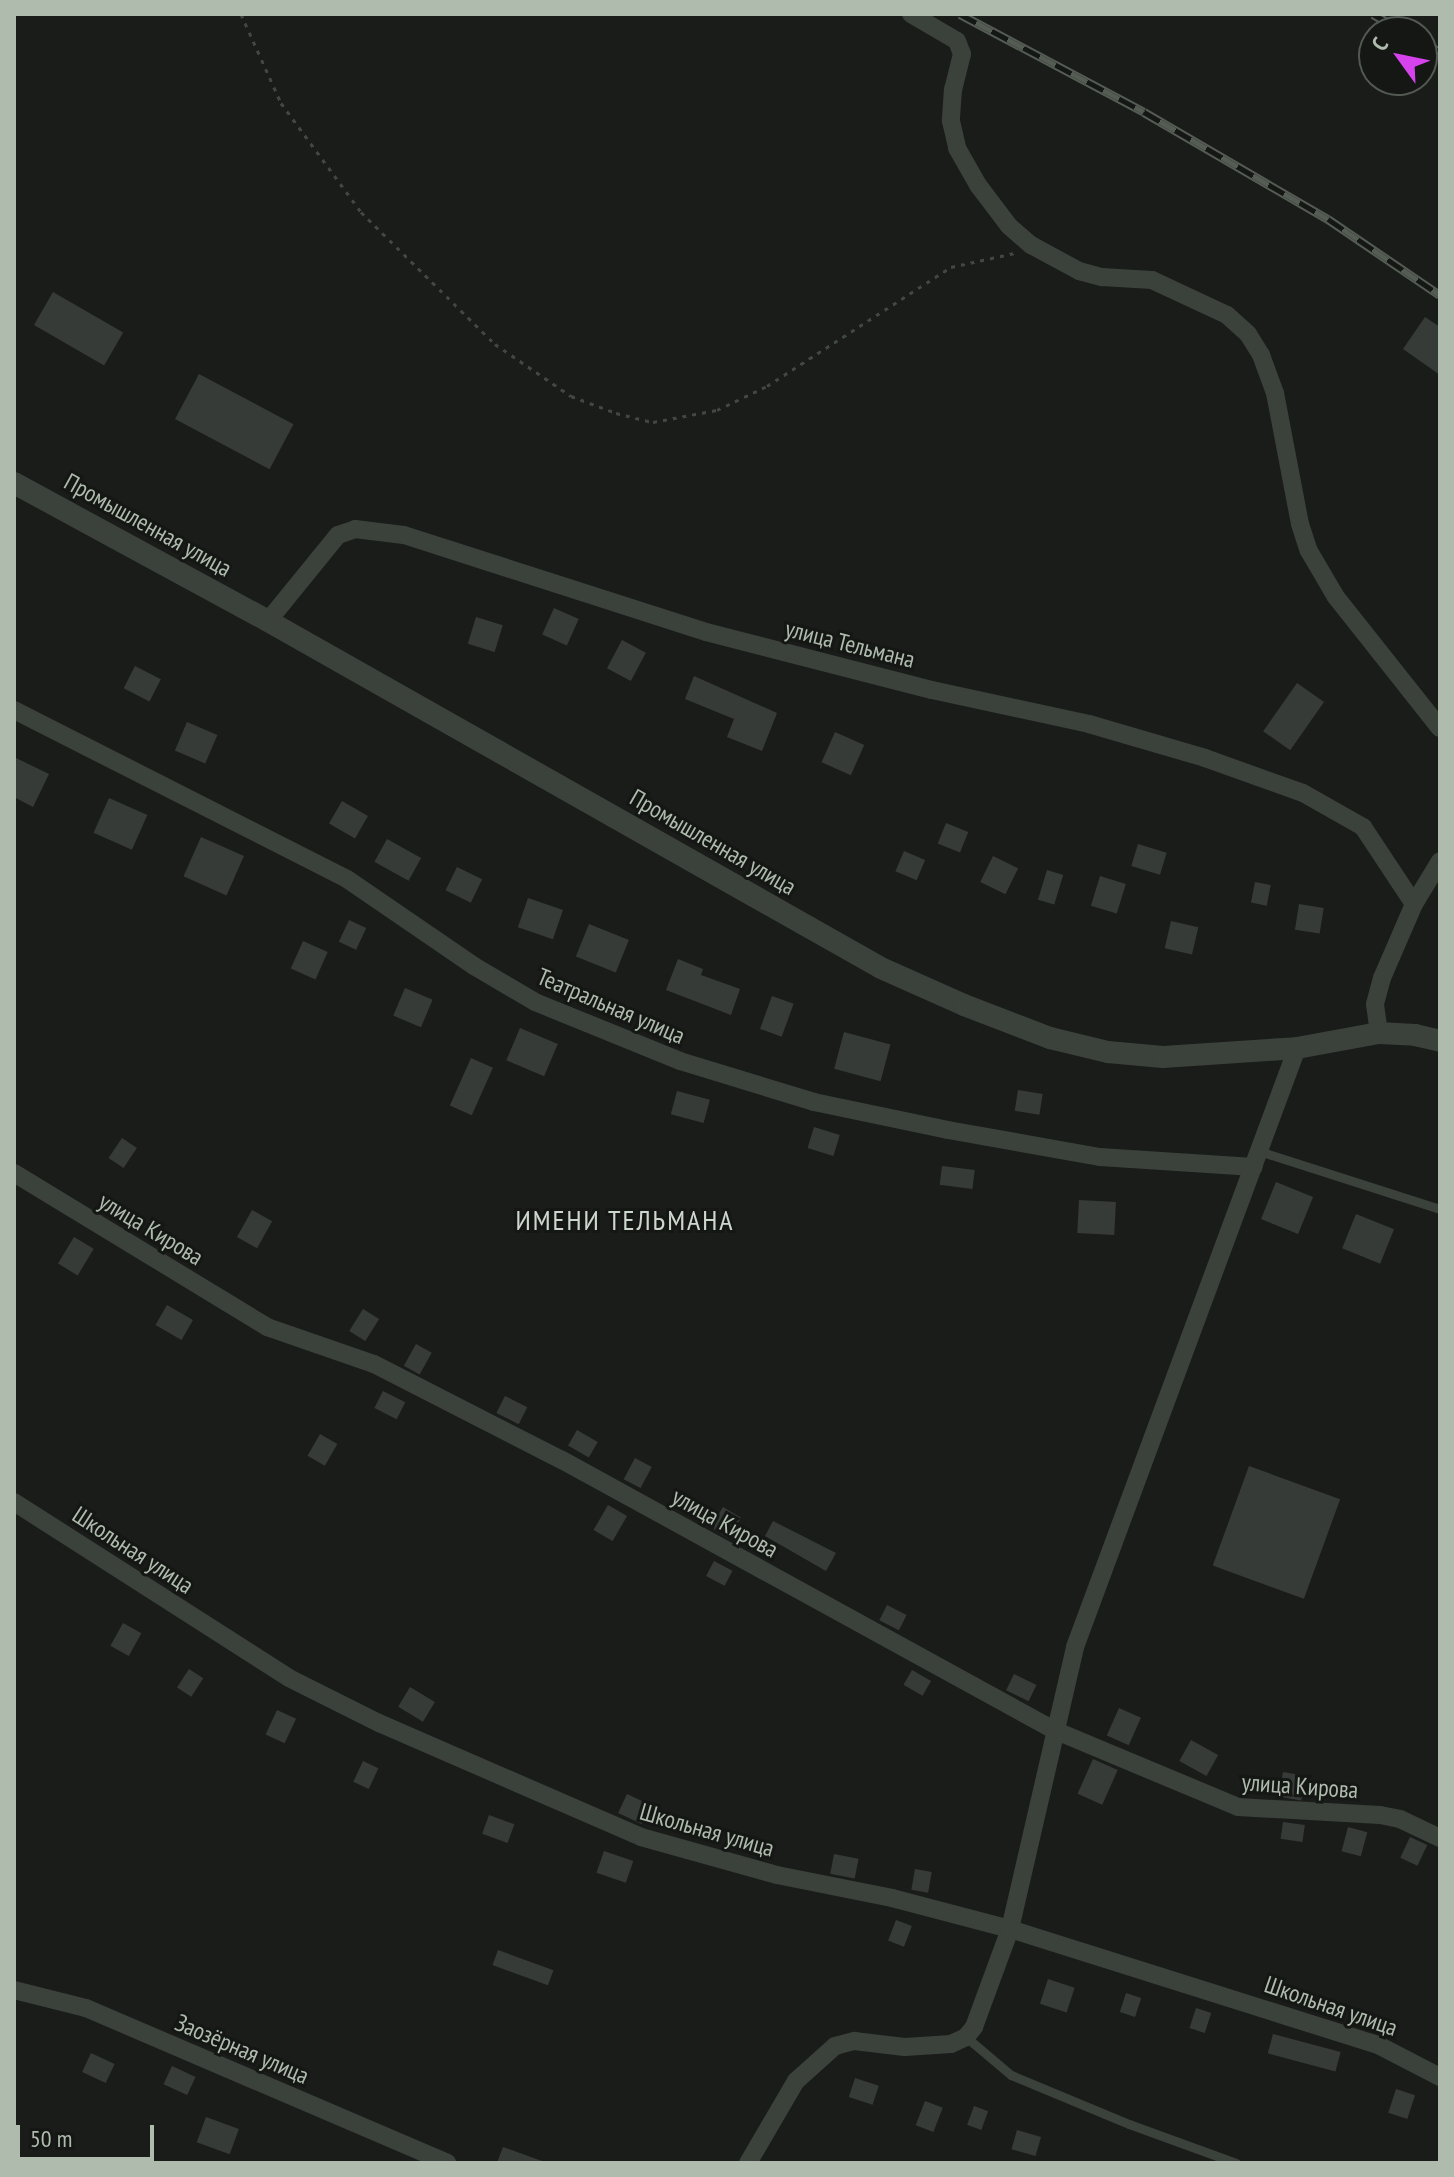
<!DOCTYPE html>
<meta charset="utf-8">
<style>
body{margin:0}
#map{position:relative;width:1454px;height:2177px;overflow:hidden;background:#1a1c1a;font-family:"PT Sans Narrow",sans-serif}
div>[style]{position:absolute}
[style*='--x']{left:calc(var(--x)*1px);top:calc(var(--y)*1px);width:calc(var(--w)*1px);rotate:calc(var(--a)*1deg)}
.building>*{inset:0;background:#373b38;transform-origin:0 0}
.path>*{height:3px;margin-top:-1.5px;transform-origin:0;background:repeating-linear-gradient(90deg,#414841 0 4px,transparent 0 10px)}
.service>*{height:9px;margin:-4.5px;padding:0 4.5px;transform-origin:4.5px;border-radius:4.5px;background:#3b413b}
.minor>*{height:18px;margin:-9px;padding:0 9px;transform-origin:9px;border-radius:9px;background:#3b413b}
.tertiary>*{height:22px;margin:-11px;padding:0 11px;transform-origin:11px;border-radius:11px;background:#3b413b}
.rail>*{height:9px;margin-top:-4.5px;transform-origin:0;background:repeating-linear-gradient(90deg,#151715 0 18px,#545c54 0 36px);box-sizing:border-box;border-block:2px solid #545c54}
span{translate:-50% -50%;white-space:nowrap;text-align:center;line-height:1.15;-webkit-text-stroke:6px #151715;paint-order:stroke}
.street-label{font-size:24px;color:#aebbad}
.quarter-label{font-size:28px;color:#ced7ce;letter-spacing:2px}
.frame{position:absolute;inset:0;border:16px solid #aebbad;pointer-events:none}
.north{position:absolute;left:1358px;top:16px;width:80px;height:80px;box-sizing:border-box;background:#151715;border:2px solid #525952;border-radius:50%;rotate:303deg;font-size:22px;font-weight:700;line-height:32px;text-align:center;color:#aebbad}
.north::after{content:'';display:block;margin:auto;width:28px;height:36px;background:#d642ec;clip-path:polygon(50% 0,100% 100%,50% 72%,0 100%)}
.scale{position:absolute;left:16px;top:2125px;width:138px;height:36px;box-sizing:border-box;border:4px solid #aebbad;border-top:0;padding-left:10px;font-size:24px;line-height:28px;white-space:nowrap;color:#aebbad;-webkit-text-stroke:6px #151715;paint-order:stroke}
</style>
<div id="map">
<div class="building">
<i style="left:53px;top:292px;width:81px;height:38px;rotate:30deg"></i>
<i style="clip-path:polygon(1425px 317px,1440px 327px,1440px 375px,1403px 349px)"></i>
<i style="left:199px;top:374px;width:107px;height:51px;rotate:28deg"></i>
<i style="left:554px;top:608px;width:27px;height:29px;rotate:24deg"></i>
<i style="left:476px;top:617px;width:28px;height:28px;rotate:17deg"></i>
<i style="left:622px;top:640px;width:27px;height:32px;rotate:28deg"></i>
<i style="left:135px;top:666px;width:29px;height:25px;rotate:27deg"></i>
<i style="clip-path:polygon(694px 676px,777px 713px,762px 751px,727px 737px,734px 719px,685px 699px)"></i>
<i style="left:1297px;top:683px;width:33px;height:59px;rotate:35deg"></i>
<i style="left:187px;top:722px;width:33px;height:31px;rotate:23deg"></i>
<i style="left:835px;top:732px;width:32px;height:33px;rotate:24deg"></i>
<i style="clip-path:polygon(14px 757px,49px 774px,33px 807px,14px 797px)"></i>
<i style="left:109px;top:798px;width:42px;height:38px;rotate:24deg"></i>
<i style="left:342px;top:801px;width:30px;height:26px;rotate:30deg"></i>
<i style="left:946px;top:823px;width:24px;height:22px;rotate:22deg"></i>
<i style="left:201px;top:837px;width:47px;height:43px;rotate:24deg"></i>
<i style="left:387px;top:839px;width:39px;height:26px;rotate:29deg"></i>
<i style="left:1138px;top:844px;width:30px;height:23px;rotate:17deg"></i>
<i style="left:904px;top:851px;width:23px;height:22px;rotate:23deg"></i>
<i style="left:993px;top:856px;width:28px;height:29px;rotate:26deg"></i>
<i style="left:457px;top:867px;width:28px;height:26px;rotate:26deg"></i>
<i style="left:1047px;top:870px;width:17px;height:31px;rotate:17deg"></i>
<i style="left:1100px;top:876px;width:27px;height:31px;rotate:17deg"></i>
<i style="left:1255px;top:882px;width:16px;height:21px;rotate:11deg"></i>
<i style="left:528px;top:898px;width:37px;height:31px;rotate:19deg"></i>
<i style="left:1299px;top:904px;width:25px;height:26px;rotate:9deg"></i>
<i style="left:349px;top:920px;width:19px;height:24px;rotate:25deg"></i>
<i style="left:1171px;top:921px;width:28px;height:28px;rotate:13deg"></i>
<i style="left:589px;top:924px;width:43px;height:35px;rotate:22deg"></i>
<i style="left:303px;top:941px;width:27px;height:30px;rotate:24deg"></i>
<i style="clip-path:polygon(678px 959px,703px 969px,701px 975px,740px 989px,731px 1015px,666px 990px)"></i>
<i style="left:405px;top:988px;width:30px;height:30px;rotate:23deg"></i>
<i style="left:772px;top:996px;width:23px;height:35px;rotate:20deg"></i>
<i style="left:520px;top:1028px;width:41px;height:35px;rotate:23deg"></i>
<i style="left:844px;top:1032px;width:48px;height:38px;rotate:15deg"></i>
<i style="left:471px;top:1058px;width:24px;height:52px;rotate:24deg"></i>
<i style="left:1018px;top:1090px;width:25px;height:21px;rotate:9deg"></i>
<i style="left:677px;top:1091px;width:34px;height:24px;rotate:15deg"></i>
<i style="left:814px;top:1127px;width:27px;height:22px;rotate:17deg"></i>
<i style="left:122px;top:1138px;width:18px;height:24px;rotate:34deg"></i>
<i style="left:942px;top:1166px;width:33px;height:19px;rotate:7deg"></i>
<i style="left:1276px;top:1182px;width:40px;height:40px;rotate:22deg"></i>
<i style="left:1079px;top:1200px;width:37px;height:33px;rotate:3deg"></i>
<i style="left:252px;top:1210px;width:23px;height:31px;rotate:29deg"></i>
<i style="left:1356px;top:1214px;width:41px;height:37px;rotate:22deg"></i>
<i style="left:74px;top:1237px;width:23px;height:31px;rotate:31deg"></i>
<i style="left:167px;top:1305px;width:30px;height:23px;rotate:30deg"></i>
<i style="left:363px;top:1309px;width:19px;height:26px;rotate:32deg"></i>
<i style="left:416px;top:1344px;width:18px;height:25px;rotate:29deg"></i>
<i style="left:383px;top:1391px;width:25px;height:19px;rotate:27deg"></i>
<i style="left:505px;top:1396px;width:25px;height:19px;rotate:27deg"></i>
<i style="left:577px;top:1430px;width:24px;height:18px;rotate:30deg"></i>
<i style="left:320px;top:1434px;width:20px;height:25px;rotate:30deg"></i>
<i style="left:635px;top:1458px;width:19px;height:24px;rotate:28deg"></i>
<i style="left:1249px;top:1466px;width:97px;height:106px;rotate:20deg"></i>
<i style="left:608px;top:1505px;width:22px;height:29px;rotate:30deg"></i>
<i style="left:723px;top:1507px;width:21px;height:24px;rotate:31deg"></i>
<i style="clip-path:polygon(773px 1521px,836px 1553px,826px 1571px,765px 1536px)"></i>
<i style="left:714px;top:1561px;width:21px;height:17px;rotate:28deg"></i>
<i style="left:887px;top:1605px;width:22px;height:17px;rotate:27deg"></i>
<i style="left:123px;top:1623px;width:21px;height:26px;rotate:29deg"></i>
<i style="left:189px;top:1669px;width:17px;height:22px;rotate:33deg"></i>
<i style="left:912px;top:1670px;width:22px;height:17px;rotate:30deg"></i>
<i style="left:1014px;top:1674px;width:25px;height:18px;rotate:26deg"></i>
<i style="left:410px;top:1687px;width:29px;height:23px;rotate:31deg"></i>
<i style="left:1119px;top:1708px;width:24px;height:30px;rotate:24deg"></i>
<i style="left:277px;top:1710px;width:21px;height:27px;rotate:25deg"></i>
<i style="left:1191px;top:1740px;width:31px;height:24px;rotate:29deg"></i>
<i style="left:1093px;top:1759px;width:27px;height:38px;rotate:24deg"></i>
<i style="left:363px;top:1761px;width:17px;height:23px;rotate:25deg"></i>
<i style="left:1283px;top:1772px;width:23px;height:25px;rotate:10deg"></i>
<i style="left:627px;top:1794px;width:26px;height:21px;rotate:25deg"></i>
<i style="left:489px;top:1815px;width:27px;height:20px;rotate:20deg"></i>
<i style="left:1283px;top:1822px;width:22px;height:17px;rotate:8deg"></i>
<i style="left:1348px;top:1827px;width:20px;height:25px;rotate:15deg"></i>
<i style="left:1410px;top:1837px;width:19px;height:23px;rotate:25deg"></i>
<i style="left:604px;top:1851px;width:31px;height:23px;rotate:19deg"></i>
<i style="left:834px;top:1854px;width:25px;height:20px;rotate:11deg"></i>
<i style="left:915px;top:1869px;width:17px;height:21px;rotate:10deg"></i>
<i style="left:896px;top:1920px;width:17px;height:22px;rotate:21deg"></i>
<i style="left:498px;top:1950px;width:59px;height:16px;rotate:20deg"></i>
<i style="left:1048px;top:1979px;width:28px;height:26px;rotate:18deg"></i>
<i style="left:1126px;top:1993px;width:16px;height:20px;rotate:18deg"></i>
<i style="left:1196px;top:2008px;width:16px;height:21px;rotate:18deg"></i>
<i style="left:1273px;top:2034px;width:70px;height:20px;rotate:15deg"></i>
<i style="left:91px;top:2053px;width:26px;height:21px;rotate:25deg"></i>
<i style="left:172px;top:2066px;width:26px;height:20px;rotate:25deg"></i>
<i style="left:855px;top:2078px;width:25px;height:20px;rotate:18deg"></i>
<i style="left:1396px;top:2089px;width:20px;height:25px;rotate:18deg"></i>
<i style="left:925px;top:2101px;width:19px;height:26px;rotate:21deg"></i>
<i style="left:974px;top:2106px;width:15px;height:20px;rotate:20deg"></i>
<i style="left:206px;top:2117px;width:35px;height:27px;rotate:20deg"></i>
<i style="left:1017px;top:2130px;width:25px;height:20px;rotate:16deg"></i>
<i style="clip-path:polygon(503px 2147px,542px 2161px,542px 2163px,497px 2163px)"></i>
</div>
<div class="path">
<i style="--x:241;--y:14;--w:98;--a:65.8"></i>
<i style="--x:281;--y:103;--w:135;--a:53.7"></i>
<i style="--x:361;--y:212;--w:188;--a:44.6"></i>
<i style="--x:495;--y:344;--w:92;--a:34.4"></i>
<i style="--x:571;--y:396;--w:48;--a:20.7"></i>
<i style="--x:616;--y:413;--w:38;--a:14"></i>
<i style="--x:653;--y:422;--w:65;--a:-10.6"></i>
<i style="--x:717;--y:410;--w:55;--a:-25.6"></i>
<i style="--x:767;--y:386;--w:219;--a:-32.9"></i>
<i style="--x:951;--y:267;--w:65;--a:-12.5"></i>
</div>
<div class="service">
<i style="--x:1259;--y:1151;--w:190;--a:17.8"></i>
<i style="--x:966;--y:2037;--w:59;--a:40.2"></i>
<i style="--x:1011;--y:2075;--w:128;--a:22.6"></i>
<i style="--x:1129;--y:2124;--w:114;--a:20"></i>
</div>
<div class="minor">
<i style="--x:911;--y:14;--w:53;--a:30.4"></i>
<i style="--x:957;--y:41;--w:14;--a:69"></i>
<i style="--x:962;--y:54;--w:36;--a:104"></i>
<i style="--x:953;--y:89;--w:32;--a:94"></i>
<i style="--x:951;--y:121;--w:28;--a:77"></i>
<i style="--x:957;--y:148;--w:43;--a:60.4"></i>
<i style="--x:978;--y:185;--w:51;--a:52.9"></i>
<i style="--x:1009;--y:226;--w:29;--a:41"></i>
<i style="--x:1031;--y:245;--w:55;--a:28.4"></i>
<i style="--x:1079;--y:271;--w:24;--a:15"></i>
<i style="--x:1102;--y:277;--w:50;--a:3.4"></i>
<i style="--x:1152;--y:280;--w:83;--a:25"></i>
<i style="--x:1227;--y:315;--w:28;--a:42"></i>
<i style="--x:1248;--y:334;--w:25;--a:58"></i>
<i style="--x:1261;--y:355;--w:40;--a:69.8"></i>
<i style="--x:1275;--y:393;--w:133;--a:79.2"></i>
<i style="--x:1300;--y:524;--w:28;--a:72"></i>
<i style="--x:1309;--y:551;--w:53;--a:59.6"></i>
<i style="--x:1336;--y:597;--w:167;--a:51.6"></i>
<i style="--x:268;--y:621;--w:111;--a:-50.9"></i>
<i style="--x:338;--y:535;--w:18;--a:-19"></i>
<i style="--x:355;--y:529;--w:49;--a:7"></i>
<i style="--x:404;--y:535;--w:317;--a:17.8"></i>
<i style="--x:706;--y:632;--w:233;--a:14.4"></i>
<i style="--x:932;--y:690;--w:161;--a:12.2"></i>
<i style="--x:1089;--y:724;--w:121;--a:16.3"></i>
<i style="--x:1205;--y:758;--w:104;--a:19.7"></i>
<i style="--x:1303;--y:793;--w:69;--a:29.5"></i>
<i style="--x:1363;--y:827;--w:92;--a:56.5"></i>
<i style="--x:14;--y:710;--w:373;--a:26.9"></i>
<i style="--x:347;--y:879;--w:154;--a:34.4"></i>
<i style="--x:474;--y:966;--w:71;--a:30.5"></i>
<i style="--x:535;--y:1002;--w:157;--a:22.1"></i>
<i style="--x:680;--y:1061;--w:140;--a:17"></i>
<i style="--x:814;--y:1102;--w:137;--a:11.8"></i>
<i style="--x:948;--y:1130;--w:154;--a:10.1"></i>
<i style="--x:1100;--y:1157;--w:154;--a:3.7"></i>
<i style="--x:1379;--y:1033;--w:29;--a:-98"></i>
<i style="--x:1375;--y:1004;--w:27;--a:-75"></i>
<i style="--x:1382;--y:978;--w:81;--a:-66.6"></i>
<i style="--x:1414;--y:904;--w:50;--a:-58.8"></i>
<i style="--x:14;--y:1173;--w:296;--a:31.3"></i>
<i style="--x:267;--y:1327;--w:113;--a:19.1"></i>
<i style="--x:374;--y:1364;--w:211;--a:27.1"></i>
<i style="--x:562;--y:1460;--w:561;--a:28.76"></i>
<i style="--x:1054;--y:1730;--w:199;--a:22.7"></i>
<i style="--x:1238;--y:1807;--w:142;--a:3.2"></i>
<i style="--x:1380;--y:1815;--w:20;--a:11"></i>
<i style="--x:1400;--y:1819;--w:44;--a:25.4"></i>
<i style="--x:14;--y:1502;--w:326;--a:32.6"></i>
<i style="--x:289;--y:1678;--w:101;--a:26.6"></i>
<i style="--x:379;--y:1723;--w:286;--a:23.5"></i>
<i style="--x:641;--y:1837;--w:141;--a:15.6"></i>
<i style="--x:777;--y:1875;--w:117;--a:11.3"></i>
<i style="--x:892;--y:1898;--w:122;--a:14.7"></i>
<i style="--x:1010;--y:1929;--w:388;--a:17.5"></i>
<i style="--x:1380;--y:2046;--w:68;--a:27.3"></i>
<i style="--x:14;--y:1990;--w:74;--a:14"></i>
<i style="--x:86;--y:2008;--w:393;--a:23.2"></i>
<i style="--x:748;--y:2163;--w:95;--a:-59.7"></i>
<i style="--x:796;--y:2081;--w:52;--a:-41.9"></i>
<i style="--x:835;--y:2046;--w:20;--a:-15"></i>
<i style="--x:854;--y:2041;--w:51;--a:6.7"></i>
<i style="--x:905;--y:2047;--w:46;--a:-3.7"></i>
<i style="--x:951;--y:2044;--w:17;--a:-25"></i>
<i style="--x:966;--y:2037;--w:13;--a:-51"></i>
<i style="--x:974;--y:2027;--w:104;--a:-69.8"></i>
<i style="--x:1010;--y:1929;--w:289;--a:-77"></i>
<i style="--x:1075;--y:1647;--w:639;--a:-69.66"></i>
</div>
<div class="tertiary">
<i style="--x:14;--y:483;--w:289;--a:28.5"></i>
<i style="--x:268;--y:621;--w:704;--a:29.51"></i>
<i style="--x:881;--y:968;--w:91;--a:24"></i>
<i style="--x:964;--y:1005;--w:92;--a:21"></i>
<i style="--x:1050;--y:1038;--w:60;--a:13.6"></i>
<i style="--x:1108;--y:1052;--w:55;--a:5.2"></i>
<i style="--x:1163;--y:1057;--w:134;--a:-3.8"></i>
<i style="--x:1297;--y:1048;--w:83;--a:-10.4"></i>
<i style="--x:1379;--y:1033;--w:36;--a:3"></i>
<i style="--x:1415;--y:1035;--w:26;--a:13"></i>
</div>
<div class="rail">
<i style="--x:960;--y:14;--w:208;--a:28"></i>
<i style="--x:1144;--y:112;--w:213;--a:30.2"></i>
<i style="--x:1328;--y:219;--w:135;--a:34.2"></i>
<i style="--x:1373;--y:14;--w:36;--a:30"></i>
<i style="--x:1422;--y:42;--w:21;--a:29"></i>
</div>
<div class="street-label">
<span style="left:148px;top:525px;rotate:29deg">Промышленная улица</span>
<span style="left:850px;top:644px;rotate:14deg">улица Тельмана</span>
<span style="left:713px;top:842px;rotate:30deg">Промышленная улица</span>
<span style="left:611px;top:1006px;rotate:23deg">Театральная улица</span>
<span style="left:151px;top:1229px;rotate:31deg">улица Кирова</span>
<span style="left:725px;top:1523px;rotate:29deg">улица Кирова</span>
<span style="left:133px;top:1550px;rotate:33deg">Школьная улица</span>
<span style="left:1300px;top:1786px;rotate:4deg">улица Кирова</span>
<span style="left:707px;top:1830px;rotate:16deg">Школьная улица</span>
<span style="left:1331px;top:2006px;rotate:19deg">Школьная улица</span>
<span style="left:242px;top:2049px;rotate:23deg">Заозёрная улица</span>
</div>
<div class="quarter-label">
<span style="left:625px;top:1220px">ИМЕНИ ТЕЛЬМАНА</span>
</div>
<div class="frame"></div>
<div class="north">С</div>
<div class="scale">50 m</div>
</div>
